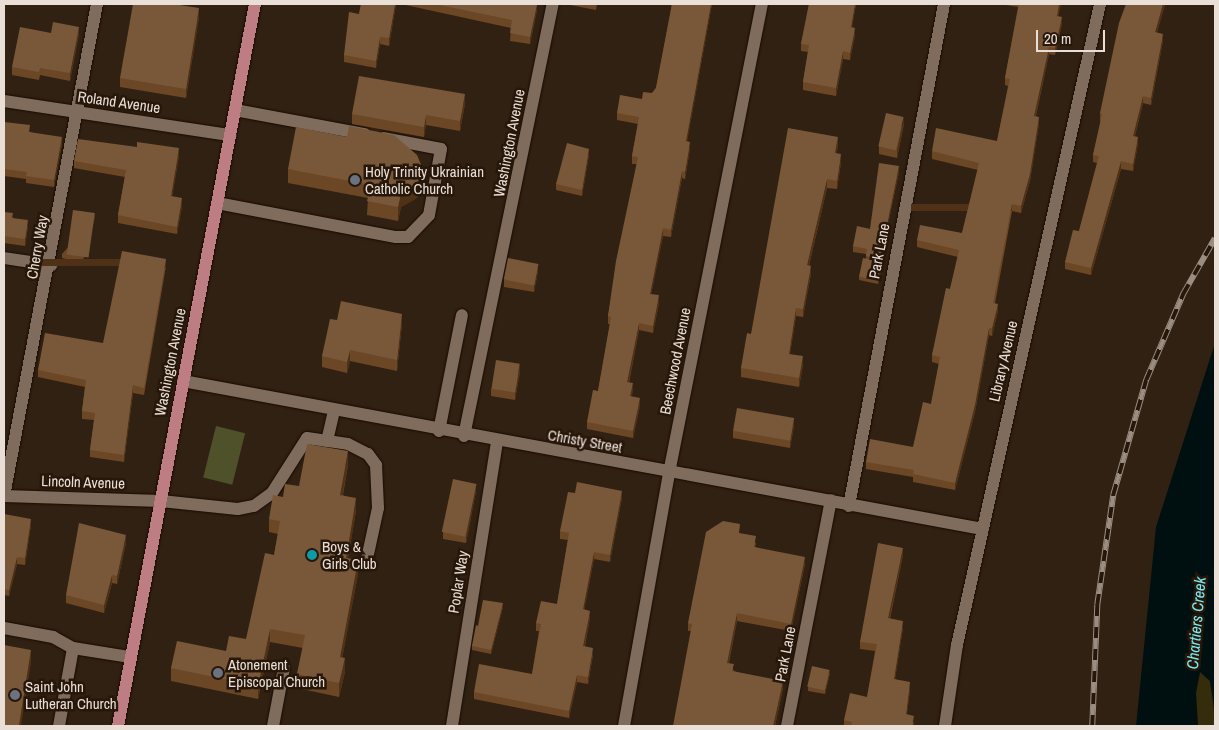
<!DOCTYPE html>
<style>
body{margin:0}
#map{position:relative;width:1219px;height:730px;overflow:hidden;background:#312113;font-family:"Archivo Narrow",sans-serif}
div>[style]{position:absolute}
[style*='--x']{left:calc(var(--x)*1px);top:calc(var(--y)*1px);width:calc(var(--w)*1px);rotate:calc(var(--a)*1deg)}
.green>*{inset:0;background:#4e512a;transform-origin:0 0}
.sand>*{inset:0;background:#342c0b}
.water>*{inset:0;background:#001011}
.roads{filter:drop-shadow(0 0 1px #180a01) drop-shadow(0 0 1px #180a01)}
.minor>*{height:12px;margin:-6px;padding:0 6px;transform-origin:6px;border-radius:6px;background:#7f6c5c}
.major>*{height:12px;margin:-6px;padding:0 6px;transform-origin:6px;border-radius:6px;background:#bd7d83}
.rail>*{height:5.5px;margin-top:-2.75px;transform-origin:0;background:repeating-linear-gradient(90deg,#27170a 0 11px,#9a8d82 0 22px);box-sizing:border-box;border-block:1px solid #9a8d82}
.wall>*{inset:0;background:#6c4726}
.shaded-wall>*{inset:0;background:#4e3117;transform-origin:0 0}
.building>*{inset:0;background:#795839;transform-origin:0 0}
.dots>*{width:14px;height:14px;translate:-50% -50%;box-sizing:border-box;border:2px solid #27170a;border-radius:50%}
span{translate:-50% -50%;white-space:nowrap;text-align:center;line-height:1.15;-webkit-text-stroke:5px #27170a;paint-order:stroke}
.street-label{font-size:15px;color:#eadfd6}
.poi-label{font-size:15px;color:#eadfd6}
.left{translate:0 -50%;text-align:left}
.water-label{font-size:16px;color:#7aeaf0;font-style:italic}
.frame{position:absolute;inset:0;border:5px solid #eadfd6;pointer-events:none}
.scale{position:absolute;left:1036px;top:30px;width:69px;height:22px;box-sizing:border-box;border:2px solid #eadfd6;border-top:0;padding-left:6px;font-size:15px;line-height:18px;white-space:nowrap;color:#eadfd6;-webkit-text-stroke:4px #27170a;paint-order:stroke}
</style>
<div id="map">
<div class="green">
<i style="left:216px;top:426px;width:30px;height:53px;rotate:14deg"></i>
</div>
<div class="sand">
<i style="clip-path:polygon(1200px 672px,1210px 681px,1215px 726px,1198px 726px,1196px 693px)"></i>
</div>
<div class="water">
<i style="clip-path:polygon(1215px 343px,1215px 715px,1210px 681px,1200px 672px,1196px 693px,1198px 726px,1136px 726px,1156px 527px)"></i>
</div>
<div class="roads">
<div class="minor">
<i style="--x:4;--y:101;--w:229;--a:8.6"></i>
<i style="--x:235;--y:110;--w:132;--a:10.5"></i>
<i style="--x:217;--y:203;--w:182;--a:10.8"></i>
<i style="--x:396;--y:237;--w:12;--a:0"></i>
<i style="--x:408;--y:237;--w:30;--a:-46"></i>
<i style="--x:429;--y:215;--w:67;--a:-79.7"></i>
<i style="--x:441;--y:149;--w:58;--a:-169.1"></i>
<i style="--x:4;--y:258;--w:48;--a:8.5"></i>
<i style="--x:183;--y:381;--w:813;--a:10.49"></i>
<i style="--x:439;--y:431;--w:118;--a:-78.8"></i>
<i style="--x:464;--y:436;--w:441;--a:-78.4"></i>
<i style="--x:327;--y:441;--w:32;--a:-77"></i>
<i style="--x:4;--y:496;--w:157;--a:1.8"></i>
<i style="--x:161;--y:501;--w:77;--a:5.9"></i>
<i style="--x:238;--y:509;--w:16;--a:-11"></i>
<i style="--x:254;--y:506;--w:22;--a:-36"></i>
<i style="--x:272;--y:493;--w:65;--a:-57.5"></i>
<i style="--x:307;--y:438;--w:41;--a:8.3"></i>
<i style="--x:348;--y:444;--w:22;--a:27"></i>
<i style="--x:368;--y:454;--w:14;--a:54"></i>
<i style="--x:376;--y:465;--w:43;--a:87.3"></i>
<i style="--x:378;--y:508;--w:52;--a:102.2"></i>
<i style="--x:4;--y:496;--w:501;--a:-79.3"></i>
<i style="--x:849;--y:506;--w:511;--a:-79.28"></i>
<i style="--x:4;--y:628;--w:50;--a:10.4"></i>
<i style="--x:53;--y:637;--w:23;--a:29"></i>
<i style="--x:73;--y:648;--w:58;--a:9"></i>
<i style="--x:59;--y:726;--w:79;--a:-79.8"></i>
<i style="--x:273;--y:726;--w:59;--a:-79.3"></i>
<i style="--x:452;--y:726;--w:288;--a:-81"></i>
<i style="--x:624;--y:726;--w:257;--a:-79.9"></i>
<i style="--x:669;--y:473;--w:478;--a:-78.8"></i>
<i style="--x:787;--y:726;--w:230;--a:-79"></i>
<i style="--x:945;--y:726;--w:82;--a:-81.6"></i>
<i style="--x:957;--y:645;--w:657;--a:-77.42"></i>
</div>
<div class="major">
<i style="--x:118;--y:726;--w:735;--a:-79.26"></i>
</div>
</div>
<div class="rail">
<i style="--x:1092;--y:726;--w:121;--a:-87.6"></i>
<i style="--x:1097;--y:605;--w:111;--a:-81.7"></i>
<i style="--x:1113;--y:495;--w:120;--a:-74"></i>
<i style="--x:1146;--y:380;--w:94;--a:-66.7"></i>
<i style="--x:1183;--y:294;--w:64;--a:-60.3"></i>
</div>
<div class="wall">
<i style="clip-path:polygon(361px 4px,396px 4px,389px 46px,380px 44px,376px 68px,344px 62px,344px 55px,359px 14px)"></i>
<i style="clip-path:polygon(401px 4px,537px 4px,537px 10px,530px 44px,510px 41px,511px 28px)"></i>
<i style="clip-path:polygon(570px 4px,597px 4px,596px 10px,570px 5px)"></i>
<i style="clip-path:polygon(672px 4px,712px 4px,687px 141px,690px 149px,685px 179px,682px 178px,671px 237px,663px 236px,651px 294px,659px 303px,653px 333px,639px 330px,629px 383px,633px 391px,631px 397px,640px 406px,633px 438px,587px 429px,587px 422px,598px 391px,610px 324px,608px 324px,608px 316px,637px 164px,632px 164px,632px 156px,638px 124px,617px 120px,617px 113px,652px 93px,656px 88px)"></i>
<i style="clip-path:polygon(809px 4px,856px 4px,852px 27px,855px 35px,850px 60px,843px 59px,836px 96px,803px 90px,803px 82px,808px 52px,801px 51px,801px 44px)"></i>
<i style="clip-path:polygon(1006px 4px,1061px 4px,1058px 16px,1062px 24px,1055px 55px,1049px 54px,1036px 116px,1039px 124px,1030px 181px,1021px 213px,1012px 211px,995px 303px,998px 311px,992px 336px,989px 335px,975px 412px,955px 490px,913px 482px,913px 477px,866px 469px,866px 462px,913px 447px,931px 404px,939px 364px,932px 362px,932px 355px,950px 289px,958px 257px,917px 247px,917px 240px,962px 233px,978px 170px,932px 159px,932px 151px,997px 141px,1008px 86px,1005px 85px,1005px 78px,1018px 7px,1006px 5px)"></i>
<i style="clip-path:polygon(1165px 4px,1157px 32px,1163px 41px,1151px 105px,1143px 103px,1135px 136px,1138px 144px,1133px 171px,1121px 169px,1091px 275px,1065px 269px,1065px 262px,1079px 231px,1097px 163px,1093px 162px,1093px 155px,1101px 121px,1100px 121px,1100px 113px)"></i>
<i style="clip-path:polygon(199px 17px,186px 98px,120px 87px,120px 78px)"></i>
<i style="clip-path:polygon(51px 33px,79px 34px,70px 81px,40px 75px,39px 80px,12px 75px,12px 67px)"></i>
<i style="clip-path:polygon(465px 104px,460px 131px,426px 125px,424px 137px,352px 124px,352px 114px)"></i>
<i style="clip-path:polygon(4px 122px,62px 144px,54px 187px,26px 183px,26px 179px,4px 176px)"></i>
<i style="clip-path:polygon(904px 124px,897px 158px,879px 154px,879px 146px)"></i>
<i style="clip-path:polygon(838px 146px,836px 154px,841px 163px,837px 189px,827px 188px,809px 266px,811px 274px,803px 317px,796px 316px,790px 354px,803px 365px,799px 387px,741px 377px,741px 368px,751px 334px)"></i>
<i style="clip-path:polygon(589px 155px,582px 196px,556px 190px,556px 184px)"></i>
<i style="clip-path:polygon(179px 156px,172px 197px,182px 206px,177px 234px,118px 223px,118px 215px,125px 177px,74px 168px,74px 161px)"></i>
<i style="clip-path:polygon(288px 169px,422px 181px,417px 198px,401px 207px,398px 221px,367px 215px,368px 198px,288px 183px)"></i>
<i style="clip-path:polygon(899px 172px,880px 262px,882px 266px,878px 284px,859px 280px,859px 277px,866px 258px,866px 254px,853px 252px,853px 246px,870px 229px)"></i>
<i style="clip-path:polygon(4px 212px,28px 227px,25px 246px,4px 243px)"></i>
<i style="clip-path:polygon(95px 217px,83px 263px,62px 258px,62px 254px)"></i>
<i style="clip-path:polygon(166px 266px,144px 395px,133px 393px,124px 462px,90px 457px,90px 450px,94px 420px,82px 419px,82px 411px,85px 387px,38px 377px,38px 370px,103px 343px)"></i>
<i style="clip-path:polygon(538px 271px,534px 292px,504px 287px,504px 280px)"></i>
<i style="clip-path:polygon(337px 320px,402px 324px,397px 371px,350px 361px,347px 373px,322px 367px,322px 356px)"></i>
<i style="clip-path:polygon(520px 372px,515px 400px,491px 396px,491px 389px)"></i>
<i style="clip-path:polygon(794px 426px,790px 448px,733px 438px,733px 431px)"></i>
<i style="clip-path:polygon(348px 465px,343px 495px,356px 511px,348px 558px,358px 574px,342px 658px,345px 672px,339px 697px,297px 688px,297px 674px,303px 648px,270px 642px,258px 699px,171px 681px,171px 668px,226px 651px,246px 639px,274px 555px,278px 534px,269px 532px,269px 519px,283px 497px,299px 486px)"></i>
<i style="clip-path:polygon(476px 491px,466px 543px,443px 539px,443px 532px)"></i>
<i style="clip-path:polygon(575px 493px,622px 498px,610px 562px,594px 559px,584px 610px,590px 618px,585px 646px,593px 655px,588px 684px,577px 682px,569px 718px,474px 699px,474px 692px,532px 674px,539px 631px,536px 631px,536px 623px,557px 604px,568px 540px,560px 539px,560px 531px)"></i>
<i style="clip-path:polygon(4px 514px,31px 525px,25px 565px,17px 564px,9px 596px,4px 595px)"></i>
<i style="clip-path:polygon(740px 533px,756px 543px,755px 547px,805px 564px,791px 631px,737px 621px,729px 663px,734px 671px,783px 688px,775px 726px,691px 631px,688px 631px,688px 623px)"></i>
<i style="clip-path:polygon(126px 543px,117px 584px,112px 583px,104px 613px,66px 603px,66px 595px)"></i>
<i style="clip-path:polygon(903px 555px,890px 619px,903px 628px,895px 679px,910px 689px,907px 714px,914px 723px,913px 726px,844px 726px,844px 720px,867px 697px,875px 651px,860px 649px,860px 642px)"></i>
<i style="clip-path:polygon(503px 607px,491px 654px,472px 650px,472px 646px,478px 626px)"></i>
<i style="clip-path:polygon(830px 673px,825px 694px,808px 691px,808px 687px)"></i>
</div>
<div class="shaded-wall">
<i style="clip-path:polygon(395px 4px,396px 4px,389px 46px,389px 38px)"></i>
<i style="clip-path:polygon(537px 4px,537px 10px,530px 44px,530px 37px)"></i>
<i style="clip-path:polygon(711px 4px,712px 4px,686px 148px,686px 141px)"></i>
<i style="clip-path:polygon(855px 4px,856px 4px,851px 34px,851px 27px)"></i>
<i style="clip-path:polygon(1059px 4px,1061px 4px,1057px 23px,1057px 16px)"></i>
<i style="clip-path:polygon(1163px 4px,1165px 4px,1165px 6px,1155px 39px,1155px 32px)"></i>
<i style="clip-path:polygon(199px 8px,199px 17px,186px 98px,186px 89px)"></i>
<i style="clip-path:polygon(1062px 17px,1062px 24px,1055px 55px,1055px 48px)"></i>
<i style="clip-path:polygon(79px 27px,79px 34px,70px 81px,70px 73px)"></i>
<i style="clip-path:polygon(855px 28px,855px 35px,850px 60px,850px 53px)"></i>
<i style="clip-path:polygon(1163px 34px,1163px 41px,1151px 105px,1151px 98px)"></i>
<i style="clip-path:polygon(380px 37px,380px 44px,376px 68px,376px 61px)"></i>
<i style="clip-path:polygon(1049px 47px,1049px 54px,1034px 123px,1034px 116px)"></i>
<i style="clip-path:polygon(843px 51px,843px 59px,836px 96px,836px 88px)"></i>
<i style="clip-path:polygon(465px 94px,465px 104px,460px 131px,460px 121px)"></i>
<i style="clip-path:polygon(1143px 96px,1143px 103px,1133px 143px,1133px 136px)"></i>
<i style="clip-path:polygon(426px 115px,426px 125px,424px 137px,424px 127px)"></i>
<i style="clip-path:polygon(904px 117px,904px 124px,897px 158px,897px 150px)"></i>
<i style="clip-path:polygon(1039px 117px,1039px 124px,1030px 181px,1021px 213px,1021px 206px)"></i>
<i style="clip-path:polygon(62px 137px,62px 144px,54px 187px,54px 180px)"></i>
<i style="clip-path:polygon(838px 137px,838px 146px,835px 162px,835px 153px)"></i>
<i style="clip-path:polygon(1138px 137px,1138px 144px,1133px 171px,1133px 164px)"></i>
<i style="clip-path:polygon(690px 142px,690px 149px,685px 179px,685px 172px)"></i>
<i style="clip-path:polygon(179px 148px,179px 156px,171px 204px,171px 196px)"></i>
<i style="clip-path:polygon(589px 149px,589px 155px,582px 196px,582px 190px)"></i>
<i style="clip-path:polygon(841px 154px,841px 163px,837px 189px,837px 181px)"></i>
<i style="clip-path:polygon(1121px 161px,1121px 169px,1091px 275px,1091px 268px)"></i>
<i style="clip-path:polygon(899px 166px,899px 172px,880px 264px,880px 259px)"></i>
<i style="clip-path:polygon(422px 167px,422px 181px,417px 198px,401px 207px,398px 221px,398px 207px,401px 193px)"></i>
<i style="clip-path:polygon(682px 171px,682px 178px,671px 237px,671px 230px)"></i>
<i style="clip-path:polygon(827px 179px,827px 188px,807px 274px,807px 265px)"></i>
<i style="clip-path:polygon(182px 198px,182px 206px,177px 234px,177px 227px)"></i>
<i style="left:1012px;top:204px;width:7px;height:101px;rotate:90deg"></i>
<i style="clip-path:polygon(95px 213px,95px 217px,83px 263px,83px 259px)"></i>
<i style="clip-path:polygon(28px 220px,28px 227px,25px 246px,25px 239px)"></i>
<i style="clip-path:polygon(663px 228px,663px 236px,650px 301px,650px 294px)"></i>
<i style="left:166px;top:259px;width:7px;height:131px;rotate:90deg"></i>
<i style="clip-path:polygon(882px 262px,882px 266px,878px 284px,878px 280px)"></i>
<i style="clip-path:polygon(538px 264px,538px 271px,534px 292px,534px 285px)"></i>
<i style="clip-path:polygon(811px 266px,811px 274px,803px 317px,803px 309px)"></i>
<i style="clip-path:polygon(659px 295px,659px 303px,653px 333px,653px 326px)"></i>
<i style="clip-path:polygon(998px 304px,998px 311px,992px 336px,992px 328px)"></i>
<i style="clip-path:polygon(796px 308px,796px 316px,789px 362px,789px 354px)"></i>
<i style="clip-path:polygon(402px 314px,402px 324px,397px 371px,397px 360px)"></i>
<i style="clip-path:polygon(639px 323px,639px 330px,627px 390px,627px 382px)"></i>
<i style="clip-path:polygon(989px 328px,989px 335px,975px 412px,955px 490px,955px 483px)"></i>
<i style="clip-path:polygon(350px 350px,350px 361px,347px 373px,347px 362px)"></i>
<i style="clip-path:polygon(803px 356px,803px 365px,799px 387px,799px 378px)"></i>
<i style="clip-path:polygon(520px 364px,520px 372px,515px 400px,515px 393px)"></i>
<i style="clip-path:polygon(633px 383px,633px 391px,630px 404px,630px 396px)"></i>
<i style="clip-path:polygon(133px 385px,133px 393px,124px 462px,124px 455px)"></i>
<i style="clip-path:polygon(640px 398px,640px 406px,633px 438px,633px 431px)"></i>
<i style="clip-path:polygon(794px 418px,794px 426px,790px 448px,790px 441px)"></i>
<i style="clip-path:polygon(348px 451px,348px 465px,340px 508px,340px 495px)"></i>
<i style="clip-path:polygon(476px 484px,476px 491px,466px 543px,466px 536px)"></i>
<i style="clip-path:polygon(622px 491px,622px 498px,610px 562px,610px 555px)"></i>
<i style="clip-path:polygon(356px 498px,356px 511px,346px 571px,346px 558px)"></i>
<i style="clip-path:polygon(31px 519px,31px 525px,25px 565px,25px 558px)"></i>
<i style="clip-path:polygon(126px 535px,126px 543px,117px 584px,117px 576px)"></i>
<i style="clip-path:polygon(903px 548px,903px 555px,888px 625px,888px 618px)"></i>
<i style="clip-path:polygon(594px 552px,594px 559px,583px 617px,583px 609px)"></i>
<i style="clip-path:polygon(17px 557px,17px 564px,9px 596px,9px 590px)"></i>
<i style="clip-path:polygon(805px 557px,805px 564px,791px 631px,791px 624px)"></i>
<i style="clip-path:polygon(358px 560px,358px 574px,340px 671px,340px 657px)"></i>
<i style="clip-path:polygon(112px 575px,112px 583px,104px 613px,104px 605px)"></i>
<i style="clip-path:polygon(503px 603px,503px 607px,491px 654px,491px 650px)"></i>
<i style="clip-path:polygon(590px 611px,590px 618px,583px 654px,583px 646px)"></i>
<i style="clip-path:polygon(737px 613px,737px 621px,727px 670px,727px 663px)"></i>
<i style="clip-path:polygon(903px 621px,903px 628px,894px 686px,894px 679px)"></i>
<i style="clip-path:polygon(270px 629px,270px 642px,258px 699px,258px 686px)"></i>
<i style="clip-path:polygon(593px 648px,593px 655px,588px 684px,588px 677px)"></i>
<i style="clip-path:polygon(31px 650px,31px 663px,21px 726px,19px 726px)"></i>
<i style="clip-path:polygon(345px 658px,345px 672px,339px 697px,339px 683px)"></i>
<i style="clip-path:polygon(830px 670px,830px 673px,825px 694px,825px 690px)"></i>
<i style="clip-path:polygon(577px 675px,577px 682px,569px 718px,569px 711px)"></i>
<i style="clip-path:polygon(783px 681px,783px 688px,775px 726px,773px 726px)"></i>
<i style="clip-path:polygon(910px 682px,910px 689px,906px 721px,906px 714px)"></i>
</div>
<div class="building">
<i style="clip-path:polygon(133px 4px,173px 4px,199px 8px,186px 89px,120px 78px)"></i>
<i style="clip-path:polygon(361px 4px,395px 4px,389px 38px,380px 37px,376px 61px,344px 55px,349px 12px,359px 14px)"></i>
<i style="clip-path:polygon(435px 4px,537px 4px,530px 37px,510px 33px,512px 20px)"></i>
<i style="clip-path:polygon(672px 4px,711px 4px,686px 141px,690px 142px,685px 172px,682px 171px,671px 230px,663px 228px,650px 294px,659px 295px,653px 326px,639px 323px,627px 382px,633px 383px,630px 396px,640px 398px,633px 431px,587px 422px,593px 390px,598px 391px,611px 317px,608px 316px,616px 261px,638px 157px,632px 156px,639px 117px,617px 113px,620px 95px,642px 99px,643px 92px,652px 93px,656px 88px)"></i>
<i style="clip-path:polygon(809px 4px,855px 4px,851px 27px,855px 28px,850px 53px,843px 51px,836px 88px,803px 82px,809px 45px,801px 44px)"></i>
<i style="clip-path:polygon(1019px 4px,1059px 4px,1057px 16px,1062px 17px,1055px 48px,1049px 47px,1034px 116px,1039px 117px,1030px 174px,1021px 206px,1012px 204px,993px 303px,998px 304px,992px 328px,989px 328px,975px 405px,955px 483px,913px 474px,914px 470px,866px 462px,870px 439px,913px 447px,923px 402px,931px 404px,940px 357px,932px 355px,946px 288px,950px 289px,959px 250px,917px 240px,920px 225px,962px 233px,979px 163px,932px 151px,936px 128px,997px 141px,1010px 79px,1005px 78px)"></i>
<i style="clip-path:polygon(1126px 4px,1163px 4px,1155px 32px,1163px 34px,1151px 98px,1143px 96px,1133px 136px,1138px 137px,1133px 164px,1121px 161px,1091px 268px,1065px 262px,1073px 230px,1079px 231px,1099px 156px,1093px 155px,1102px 114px,1100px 113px,1119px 23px)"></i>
<i style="clip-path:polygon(53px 22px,79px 27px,70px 73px,40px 68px,39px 72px,12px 67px,20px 27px,51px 33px)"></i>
<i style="clip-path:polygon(359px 76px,465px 94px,460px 121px,426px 115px,424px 127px,352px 114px)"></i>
<i style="left:886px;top:113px;width:18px;height:34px;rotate:13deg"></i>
<i style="clip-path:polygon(4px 122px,30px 125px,29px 132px,62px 137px,54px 180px,26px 176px,27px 172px,4px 169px)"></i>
<i style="clip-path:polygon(349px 126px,394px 135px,417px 155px,422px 167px,417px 184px,401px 193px,398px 207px,367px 201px,371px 185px,288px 169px,296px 127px,347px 137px)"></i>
<i style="clip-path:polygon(788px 128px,838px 137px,835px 153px,841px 154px,837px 181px,827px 179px,807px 265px,811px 266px,803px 309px,796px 308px,789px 354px,803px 356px,799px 378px,741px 368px,747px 333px,751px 334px)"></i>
<i style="clip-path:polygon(78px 139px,137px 147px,137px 142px,179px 148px,171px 196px,182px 198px,177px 227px,118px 215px,126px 170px,74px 161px)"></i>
<i style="clip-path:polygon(567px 143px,589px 149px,582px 190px,556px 184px)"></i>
<i style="clip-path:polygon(879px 163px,899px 166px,880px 259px,866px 256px,867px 249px,853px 246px,857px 226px,870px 229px)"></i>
<i style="left:73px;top:210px;width:22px;height:45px;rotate:8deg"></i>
<i style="clip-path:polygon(4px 212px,13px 213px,12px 218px,28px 220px,25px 239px,4px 236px)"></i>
<i style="clip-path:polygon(122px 251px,166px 259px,144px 388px,133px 385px,124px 455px,90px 450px,95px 413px,82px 411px,86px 380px,38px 370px,45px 333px,103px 343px)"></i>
<i style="left:508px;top:258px;width:31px;height:22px;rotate:11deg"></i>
<i style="left:863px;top:258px;width:19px;height:19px;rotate:12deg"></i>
<i style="clip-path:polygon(341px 301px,402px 314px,397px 360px,350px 350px,347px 362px,322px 356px,330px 319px,337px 320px)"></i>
<i style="left:496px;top:360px;width:24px;height:29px;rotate:9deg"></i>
<i style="left:737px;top:408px;width:58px;height:23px;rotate:10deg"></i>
<i style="clip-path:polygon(307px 444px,348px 451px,340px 495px,356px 498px,346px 558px,358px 560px,340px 657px,345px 658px,339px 683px,297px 674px,305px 635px,270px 629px,258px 686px,171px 668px,177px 641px,226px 651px,229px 636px,246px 639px,265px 553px,274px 555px,280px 521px,269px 519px,273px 495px,283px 497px,285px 484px,299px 486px)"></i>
<i style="left:453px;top:479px;width:24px;height:54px;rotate:12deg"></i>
<i style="clip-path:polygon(577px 482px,622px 491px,610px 555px,594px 552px,583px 609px,590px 611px,583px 646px,593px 648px,588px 677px,577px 675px,569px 711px,474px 692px,479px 664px,532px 674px,541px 624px,536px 623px,541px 601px,557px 604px,569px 533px,560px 531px,568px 492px,575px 493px)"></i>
<i style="clip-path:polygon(4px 514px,31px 519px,25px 558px,17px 557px,9px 590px,4px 589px)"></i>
<i style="clip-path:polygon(723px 521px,740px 524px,739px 533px,756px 536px,754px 547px,805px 557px,791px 624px,737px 613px,727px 663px,734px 664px,732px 671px,783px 681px,773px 726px,673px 726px,692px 624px,688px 623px,706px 532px)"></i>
<i style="clip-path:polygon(79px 523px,126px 535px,117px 576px,112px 575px,104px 605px,66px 595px)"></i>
<i style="clip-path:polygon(878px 543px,903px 548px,888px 618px,903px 621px,894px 679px,910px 682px,906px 714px,914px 716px,912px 726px,851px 726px,852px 722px,844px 720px,850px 693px,867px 697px,877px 644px,860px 642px)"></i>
<i style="clip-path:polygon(483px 600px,503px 603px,491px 650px,472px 646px,476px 625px,478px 626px)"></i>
<i style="clip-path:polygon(4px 645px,31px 650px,19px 726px,4px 726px)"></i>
<i style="left:812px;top:666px;width:18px;height:21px;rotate:13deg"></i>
</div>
<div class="dots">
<i style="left:355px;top:180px;background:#6b7280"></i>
<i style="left:312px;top:555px;background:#0f9aa8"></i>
<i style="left:218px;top:673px;background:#6b7280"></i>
<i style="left:15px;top:695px;background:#6b7280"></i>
</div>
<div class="street-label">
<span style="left:119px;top:102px;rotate:8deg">Roland Avenue</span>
<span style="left:509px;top:143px;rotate:-79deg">Washington Avenue</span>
<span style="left:37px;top:247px;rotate:-80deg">Cherry Way</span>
<span style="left:879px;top:251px;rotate:-79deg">Park Lane</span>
<span style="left:675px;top:361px;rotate:-79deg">Beechwood Avenue</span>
<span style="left:1003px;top:361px;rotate:-77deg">Library Avenue</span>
<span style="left:170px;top:362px;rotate:-79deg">Washington Avenue</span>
<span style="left:585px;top:441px;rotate:10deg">Christy Street</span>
<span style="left:83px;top:482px;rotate:2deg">Lincoln Avenue</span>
<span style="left:458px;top:582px;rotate:-81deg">Poplar Way</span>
<span style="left:785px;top:654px;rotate:-79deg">Park Lane</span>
</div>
<div class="poi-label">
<span class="left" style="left:365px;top:180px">Holy Trinity Ukrainian<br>Catholic Church</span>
<span class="left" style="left:322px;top:555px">Boys &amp;<br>Girls Club</span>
<span class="left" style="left:228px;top:673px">Atonement<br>Episcopal Church</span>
<span class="left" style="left:25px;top:695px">Saint John<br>Lutheran Church</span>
</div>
<div class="water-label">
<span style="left:1196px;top:623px;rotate:-85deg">Chartiers Creek</span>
</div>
<div class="frame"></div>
<div class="scale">20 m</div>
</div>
